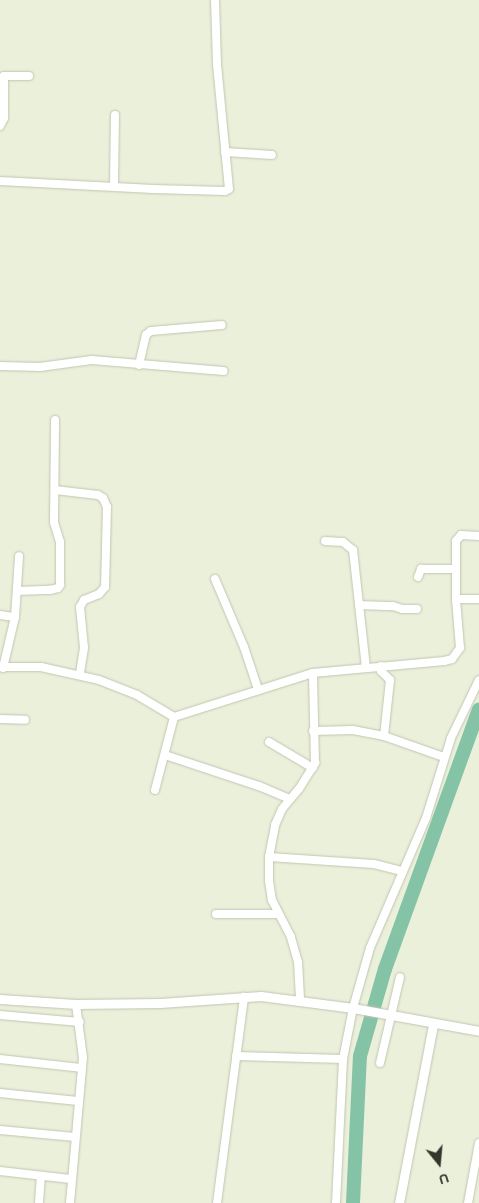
<!DOCTYPE html>
<style>
body{margin:0}
#map{position:relative;width:479px;height:1203px;overflow:hidden;background:#ebf0db;font-family:Overpass,sans-serif}
div>[style]{position:absolute}
[style*='--x']{left:calc(var(--x)*1px);top:calc(var(--y)*1px);width:calc(var(--w)*1px);rotate:calc(var(--a)*1deg)}
.river>*{height:14px;margin:-7px;padding:0 7px;transform-origin:7px;border-radius:7px;background:#85c3a7}
.roads{filter:drop-shadow(0 0 1px #c0c5b1) drop-shadow(0 0 1px #c0c5b1)}
.minor>*{height:8px;margin:-4px;padding:0 4px;transform-origin:4px;border-radius:4px;background:#fff}
.tertiary>*{height:9px;margin:-4.5px;padding:0 4.5px;transform-origin:4.5px;border-radius:4.5px;background:#fff}
span{translate:-50% -50%;white-space:nowrap;text-align:center;line-height:1.15;-webkit-text-stroke:4px #ebf0db;paint-order:stroke}
.north{position:absolute;left:414px;top:1138px;width:50px;height:50px;-webkit-text-stroke:4px #ebf0db;paint-order:stroke;rotate:163deg;font-size:14px;font-weight:700;line-height:20px;text-align:center;color:#34362e}
.north::after{content:'';display:block;margin:auto;width:18px;height:22px;background:#34362e;clip-path:polygon(50% 0,100% 100%,50% 72%,0 100%)}
</style>
<div id="map">
<div class="river">
<i style="--x:353;--y:1203;--w:147;--a:-87.3"></i>
<i style="--x:360;--y:1056;--w:91;--a:-74"></i>
<i style="--x:385;--y:969;--w:276;--a:-70.1"></i>
</div>
<div class="roads">
<div class="minor">
<i style="--x:0;--y:126;--w:9;--a:-63"></i>
<i style="--x:4;--y:118;--w:42;--a:-90"></i>
<i style="--x:4;--y:76;--w:25;--a:0"></i>
<i style="--x:225;--y:152;--w:47;--a:3.7"></i>
<i style="--x:0;--y:181;--w:153;--a:3"></i>
<i style="--x:153;--y:189;--w:72;--a:1.6"></i>
<i style="--x:225;--y:191;--w:4;--a:-27"></i>
<i style="--x:229;--y:189;--w:126;--a:-95.5"></i>
<i style="--x:217;--y:64;--w:64;--a:-91.8"></i>
<i style="--x:114;--y:186;--w:71;--a:-89.2"></i>
<i style="--x:139;--y:365;--w:31;--a:-77"></i>
<i style="--x:146;--y:335;--w:6;--a:-39"></i>
<i style="--x:151;--y:331;--w:71;--a:-4.8"></i>
<i style="--x:0;--y:366;--w:40;--a:1.4"></i>
<i style="--x:40;--y:367;--w:52;--a:-7.7"></i>
<i style="--x:92;--y:360;--w:132;--a:4.8"></i>
<i style="--x:55;--y:490;--w:43;--a:6.6"></i>
<i style="--x:98;--y:495;--w:6;--a:31"></i>
<i style="--x:103;--y:498;--w:10;--a:66"></i>
<i style="--x:107;--y:507;--w:80;--a:91.4"></i>
<i style="--x:105;--y:587;--w:9;--a:131"></i>
<i style="--x:99;--y:594;--w:16;--a:158"></i>
<i style="--x:84;--y:600;--w:8;--a:120"></i>
<i style="--x:80;--y:607;--w:41;--a:84.4"></i>
<i style="--x:84;--y:648;--w:26;--a:99"></i>
<i style="--x:325;--y:541;--w:18;--a:3"></i>
<i style="--x:343;--y:542;--w:13;--a:39"></i>
<i style="--x:353;--y:550;--w:118;--a:83.7"></i>
<i style="--x:418;--y:577;--w:9;--a:-69"></i>
<i style="--x:421;--y:569;--w:35;--a:0"></i>
<i style="--x:215;--y:579;--w:74;--a:66.9"></i>
<i style="--x:244;--y:647;--w:44;--a:71.6"></i>
<i style="--x:17;--y:591;--w:33;--a:-2"></i>
<i style="--x:50;--y:590;--w:8;--a:-14"></i>
<i style="--x:58;--y:588;--w:4;--a:-56"></i>
<i style="--x:60;--y:585;--w:43;--a:-90"></i>
<i style="--x:60;--y:542;--w:21;--a:-107"></i>
<i style="--x:54;--y:522;--w:102;--a:-89.4"></i>
<i style="--x:456;--y:599;--w:23;--a:0"></i>
<i style="--x:359;--y:605;--w:34;--a:2"></i>
<i style="--x:393;--y:606;--w:9;--a:18"></i>
<i style="--x:402;--y:609;--w:15;--a:0"></i>
<i style="--x:0;--y:615;--w:15;--a:8"></i>
<i style="--x:15;--y:617;--w:61;--a:-86.2"></i>
<i style="--x:381;--y:666;--w:5;--a:90"></i>
<i style="--x:381;--y:671;--w:13;--a:45"></i>
<i style="--x:390;--y:680;--w:56;--a:96.1"></i>
<i style="--x:0;--y:667;--w:41;--a:0"></i>
<i style="--x:41;--y:667;--w:59;--a:12.6"></i>
<i style="--x:99;--y:680;--w:41;--a:21.5"></i>
<i style="--x:137;--y:695;--w:43;--a:30.7"></i>
<i style="--x:174;--y:717;--w:146;--a:-17.6"></i>
<i style="--x:313;--y:673;--w:132;--a:-5.2"></i>
<i style="--x:444;--y:661;--w:8;--a:-14"></i>
<i style="--x:452;--y:659;--w:14;--a:-54"></i>
<i style="--x:460;--y:648;--w:49;--a:-94.7"></i>
<i style="--x:456;--y:599;--w:58;--a:-90"></i>
<i style="--x:456;--y:541;--w:8;--a:-50"></i>
<i style="--x:461;--y:535;--w:18;--a:3"></i>
<i style="--x:3;--y:668;--w:52;--a:-76.8"></i>
<i style="--x:0;--y:719;--w:25;--a:2"></i>
<i style="--x:313;--y:731;--w:40;--a:-1.4"></i>
<i style="--x:353;--y:730;--w:32;--a:11"></i>
<i style="--x:384;--y:736;--w:64;--a:19.3"></i>
<i style="--x:269;--y:742;--w:51;--a:30.6"></i>
<i style="--x:165;--y:755;--w:99;--a:18.3"></i>
<i style="--x:259;--y:786;--w:33;--a:23"></i>
<i style="--x:155;--y:790;--w:75;--a:-75.4"></i>
<i style="--x:269;--y:857;--w:105;--a:3.8"></i>
<i style="--x:374;--y:864;--w:29;--a:14"></i>
<i style="--x:216;--y:914;--w:62;--a:0"></i>
<i style="--x:300;--y:999;--w:37;--a:-93"></i>
<i style="--x:298;--y:962;--w:26;--a:-106"></i>
<i style="--x:291;--y:937;--w:42;--a:-117.2"></i>
<i style="--x:272;--y:900;--w:20;--a:-99"></i>
<i style="--x:269;--y:880;--w:23;--a:-90"></i>
<i style="--x:269;--y:857;--w:33;--a:-79"></i>
<i style="--x:275;--y:825;--w:17;--a:-66"></i>
<i style="--x:282;--y:809;--w:26;--a:-50"></i>
<i style="--x:299;--y:789;--w:31;--a:-58"></i>
<i style="--x:315;--y:763;--w:90;--a:-91.3"></i>
<i style="--x:0;--y:1015;--w:80;--a:5"></i>
<i style="--x:236;--y:1056;--w:107;--a:1.6"></i>
<i style="--x:0;--y:1059;--w:81;--a:6.3"></i>
<i style="--x:380;--y:1063;--w:88;--a:-76.9"></i>
<i style="--x:0;--y:1093;--w:78;--a:5.9"></i>
<i style="--x:0;--y:1130;--w:75;--a:5.3"></i>
<i style="--x:0;--y:1171;--w:71;--a:6.4"></i>
<i style="--x:39;--y:1203;--w:27;--a:-86"></i>
<i style="--x:70;--y:1203;--w:146;--a:-84.9"></i>
<i style="--x:83;--y:1058;--w:54;--a:-97.4"></i>
<i style="--x:217;--y:1203;--w:208;--a:-82.5"></i>
<i style="--x:336;--y:1203;--w:144;--a:-87.2"></i>
<i style="--x:343;--y:1059;--w:52;--a:-78.9"></i>
<i style="--x:353;--y:1008;--w:62;--a:-74.2"></i>
<i style="--x:370;--y:948;--w:142;--a:-66.7"></i>
<i style="--x:426;--y:818;--w:84;--a:-72.6"></i>
<i style="--x:451;--y:738;--w:64;--a:-64.2"></i>
<i style="--x:468;--y:1203;--w:61;--a:-79.6"></i>
</div>
<div class="tertiary">
<i style="--x:0;--y:999;--w:76;--a:3.8"></i>
<i style="--x:76;--y:1004;--w:84;--a:-0.7"></i>
<i style="--x:160;--y:1003;--w:101;--a:-4"></i>
<i style="--x:261;--y:996;--w:93;--a:7.4"></i>
<i style="--x:353;--y:1008;--w:128;--a:10.3"></i>
<i style="--x:399;--y:1203;--w:182;--a:-79.2"></i>
</div>
</div>
<div class="north">U</div>
</div>
